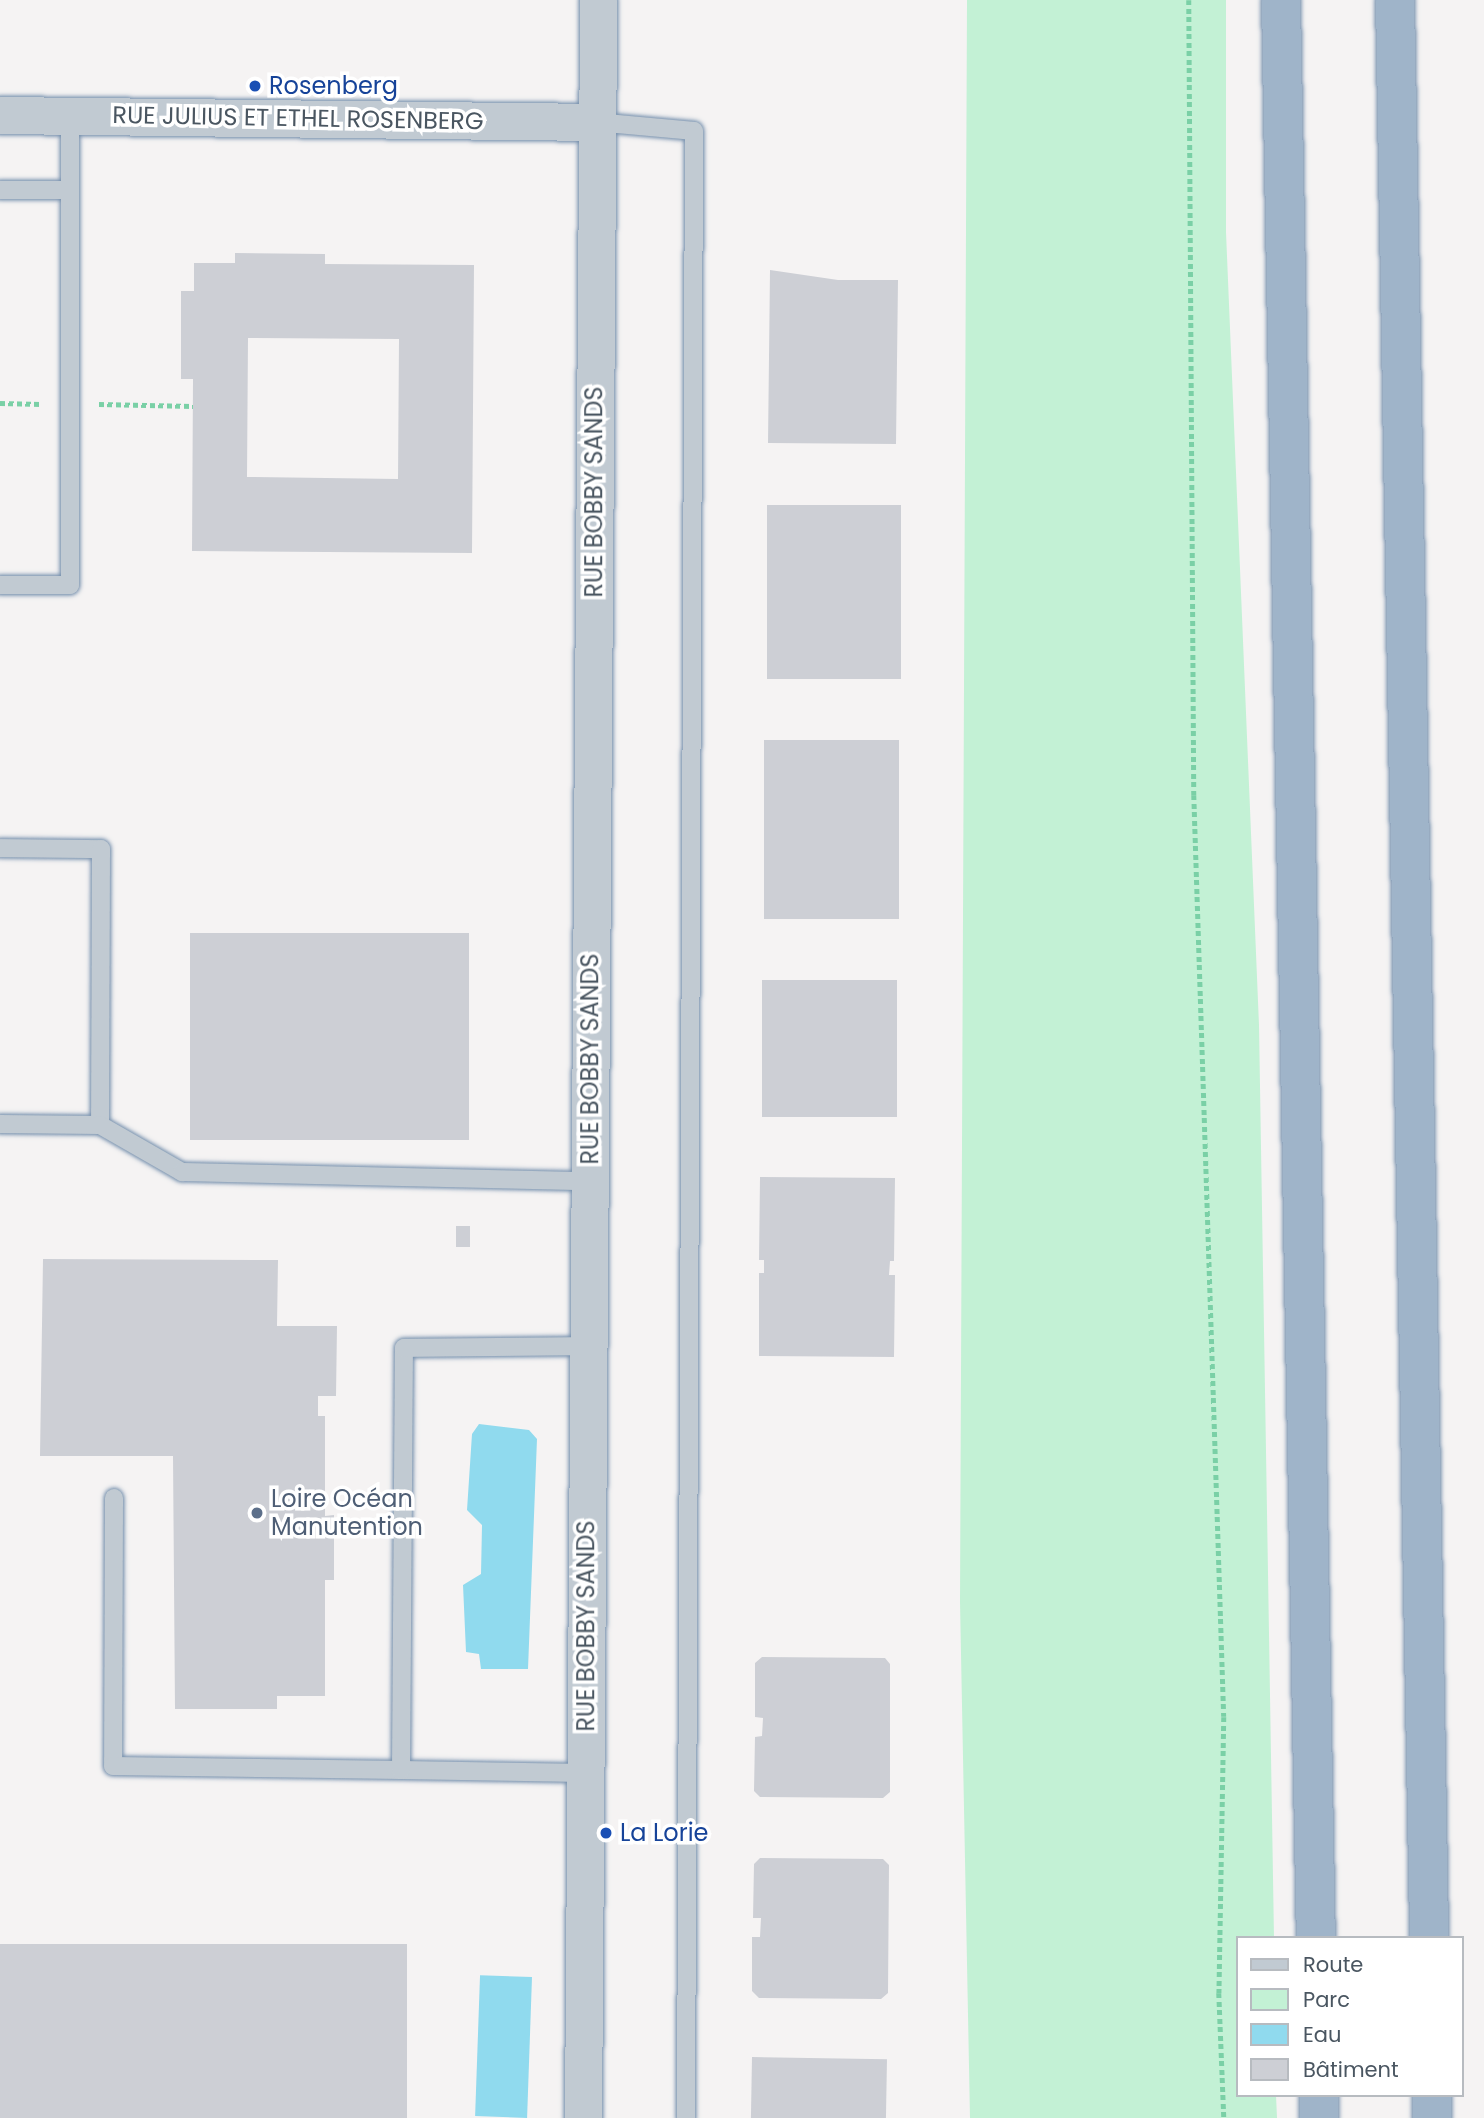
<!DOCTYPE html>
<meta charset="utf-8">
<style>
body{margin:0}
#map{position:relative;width:1484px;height:2118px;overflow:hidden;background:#f5f3f3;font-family:Poppins,sans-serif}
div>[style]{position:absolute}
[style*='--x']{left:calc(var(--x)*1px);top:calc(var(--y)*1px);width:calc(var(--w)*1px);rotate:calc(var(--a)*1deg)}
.green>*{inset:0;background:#c3f1d5}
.water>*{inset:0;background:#90daee;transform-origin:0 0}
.building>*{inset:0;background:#cdcfd5;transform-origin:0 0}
.path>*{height:4.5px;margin-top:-2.25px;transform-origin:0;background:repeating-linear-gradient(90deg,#7ad0a6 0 5px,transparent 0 8.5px)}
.roads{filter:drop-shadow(0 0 2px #7690ad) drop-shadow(0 0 2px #7690ad)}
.service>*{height:18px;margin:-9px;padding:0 9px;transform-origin:9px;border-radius:9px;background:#c1cad2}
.minor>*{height:37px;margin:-18.5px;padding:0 18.5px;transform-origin:18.5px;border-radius:18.5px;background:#c1cad2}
.trunk>*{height:38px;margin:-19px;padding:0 19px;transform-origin:19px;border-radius:19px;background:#9fb4c9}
.dots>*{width:19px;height:19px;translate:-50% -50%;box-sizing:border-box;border:4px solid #fff;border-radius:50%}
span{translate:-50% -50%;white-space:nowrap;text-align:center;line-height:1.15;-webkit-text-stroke:7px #fff;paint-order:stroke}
.transit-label{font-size:24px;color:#164399}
.left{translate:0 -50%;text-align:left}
.street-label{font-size:24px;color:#4a5661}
.service-label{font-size:24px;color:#4e5e75}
.legend{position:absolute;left:1236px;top:1936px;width:228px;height:161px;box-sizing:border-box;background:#fff;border:2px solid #b7bbc0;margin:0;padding:9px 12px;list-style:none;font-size:21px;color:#4a5661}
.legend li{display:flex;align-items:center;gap:14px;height:35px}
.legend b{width:35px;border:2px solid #b7bbc0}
</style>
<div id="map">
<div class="green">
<i style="clip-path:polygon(967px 0,1226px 0,1226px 232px,1259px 1025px,1274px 1938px,1237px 1938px,1237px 2095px,1276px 2095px,1277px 2118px,970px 2118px,960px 1602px)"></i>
</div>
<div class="water">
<i style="clip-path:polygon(479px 1424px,529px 1430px,537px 1439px,528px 1669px,481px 1669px,479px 1654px,466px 1652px,463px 1585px,481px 1574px,482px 1525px,467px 1510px,472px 1434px)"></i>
<i style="left:532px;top:1977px;width:141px;height:52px;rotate:92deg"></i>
</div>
<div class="building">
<i style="clip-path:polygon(evenodd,235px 253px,325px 254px,325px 264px,474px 265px,472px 553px,192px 551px,193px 379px,181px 379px,181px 291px,194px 291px,194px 263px,235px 263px,235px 253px,248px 338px,399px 339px,398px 479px,247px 477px,248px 338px)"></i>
<i style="clip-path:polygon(770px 270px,838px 280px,898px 280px,896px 444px,768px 443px)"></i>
<i style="left:767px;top:505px;width:134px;height:174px"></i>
<i style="left:764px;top:740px;width:135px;height:179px"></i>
<i style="left:190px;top:933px;width:279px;height:207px"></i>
<i style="left:762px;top:980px;width:135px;height:137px"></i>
<i style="clip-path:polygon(760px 1177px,895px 1178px,894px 1261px,890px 1261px,889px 1275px,895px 1275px,894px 1357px,759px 1356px,759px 1273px,764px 1273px,764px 1260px,759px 1260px)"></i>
<i style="left:456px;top:1226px;width:14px;height:21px"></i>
<i style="clip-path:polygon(43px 1259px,278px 1260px,277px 1326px,337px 1326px,336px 1396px,318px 1396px,318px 1416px,325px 1416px,325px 1516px,334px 1515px,334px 1580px,325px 1580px,325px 1696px,277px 1696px,277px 1709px,175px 1709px,173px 1456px,40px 1456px)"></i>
<i style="clip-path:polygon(762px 1657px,885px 1658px,890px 1664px,890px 1792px,883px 1798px,760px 1797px,754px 1791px,755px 1737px,762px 1736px,763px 1718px,755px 1717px,755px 1663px)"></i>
<i style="clip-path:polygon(760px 1858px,883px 1859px,889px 1865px,888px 1993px,881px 1999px,759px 1998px,752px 1991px,752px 1937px,760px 1937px,761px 1918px,753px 1918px,754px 1864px)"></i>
<i style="left:0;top:1944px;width:407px;height:174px"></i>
<i style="left:752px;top:2057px;width:135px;height:61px;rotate:1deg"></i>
</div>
<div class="path">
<i style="--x:1189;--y:0;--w:795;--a:89.64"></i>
<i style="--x:1194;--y:795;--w:922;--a:88.14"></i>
<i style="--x:1224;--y:1717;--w:276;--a:91"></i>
<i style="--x:1219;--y:1993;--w:125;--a:87.7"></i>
<i style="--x:0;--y:403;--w:41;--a:1.4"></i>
<i style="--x:99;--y:404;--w:94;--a:1.2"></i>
</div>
<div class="roads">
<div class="service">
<i style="--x:596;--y:122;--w:98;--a:5.2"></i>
<i style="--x:694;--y:131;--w:1987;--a:90.23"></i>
<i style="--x:0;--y:190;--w:70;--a:0"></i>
<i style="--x:0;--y:585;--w:70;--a:0"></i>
<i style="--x:70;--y:585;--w:470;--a:-90"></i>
<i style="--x:0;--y:848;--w:101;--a:0.6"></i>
<i style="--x:101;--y:849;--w:276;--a:90.2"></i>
<i style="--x:0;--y:1124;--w:100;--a:0.6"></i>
<i style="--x:100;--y:1125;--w:95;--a:29.8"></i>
<i style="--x:182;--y:1172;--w:407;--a:1.3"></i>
<i style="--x:114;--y:1498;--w:268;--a:90.2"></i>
<i style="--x:113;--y:1766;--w:288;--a:0.8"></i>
<i style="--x:585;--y:1773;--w:184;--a:-179.1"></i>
<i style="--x:401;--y:1770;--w:422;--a:-89.6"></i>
<i style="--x:404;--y:1348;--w:184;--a:-0.6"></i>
</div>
<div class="minor">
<i style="--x:0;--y:115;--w:596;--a:0.67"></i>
<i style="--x:583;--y:2118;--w:2118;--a:-89.59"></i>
</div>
<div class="trunk">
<i style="--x:1281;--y:0;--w:1938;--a:88.97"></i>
<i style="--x:1395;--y:0;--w:1938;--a:88.99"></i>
<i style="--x:1319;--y:2095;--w:23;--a:90"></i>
<i style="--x:1432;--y:2095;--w:23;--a:90"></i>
</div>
</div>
<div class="dots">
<i style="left:255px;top:86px;background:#1a4fb4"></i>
<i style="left:257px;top:1513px;background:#5c6f8a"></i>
<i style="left:606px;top:1833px;background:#1a4fb4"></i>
</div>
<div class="transit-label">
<span class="left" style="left:269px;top:86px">Rosenberg</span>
<span class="left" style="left:620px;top:1833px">La Lorie</span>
</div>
<div class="street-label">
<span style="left:298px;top:118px;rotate:1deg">RUE JULIUS ET ETHEL ROSENBERG</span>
<span style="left:594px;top:492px;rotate:-90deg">RUE BOBBY SANDS</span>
<span style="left:590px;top:1059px;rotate:-90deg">RUE BOBBY SANDS</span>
<span style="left:586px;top:1626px;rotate:-90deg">RUE BOBBY SANDS</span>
</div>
<div class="service-label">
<span class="left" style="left:271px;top:1513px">Loire Océan<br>Manutention</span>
</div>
<ul class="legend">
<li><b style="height:9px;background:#c1cad2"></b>Route</li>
<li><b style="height:19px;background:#c3f1d5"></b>Parc</li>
<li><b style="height:19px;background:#90daee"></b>Eau</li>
<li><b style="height:19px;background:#cdcfd5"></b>Bâtiment</li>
</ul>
</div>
